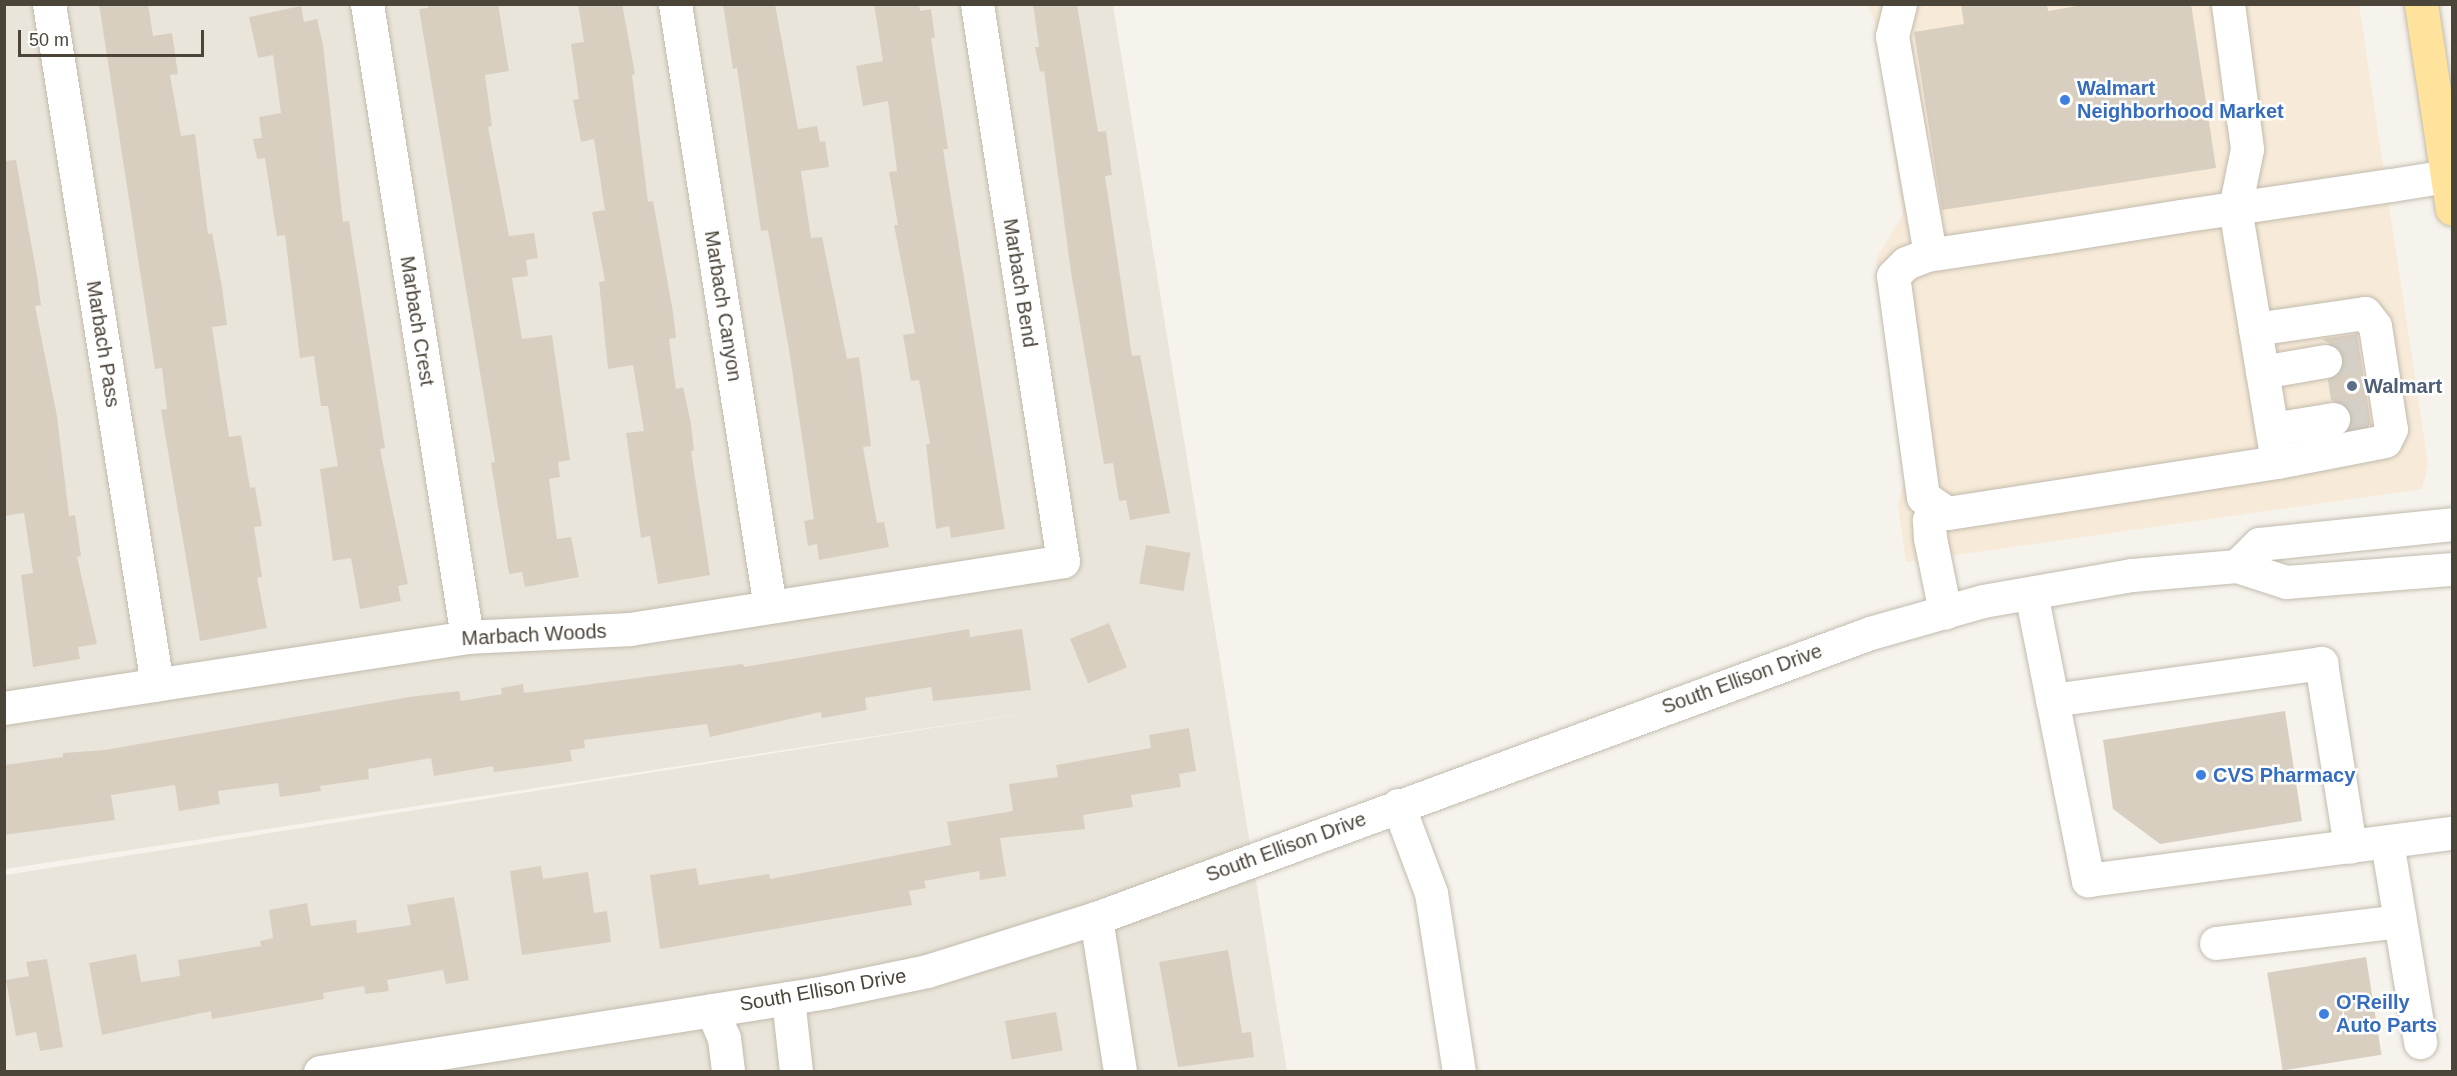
<!DOCTYPE html>
<style>
body{margin:0}
#map{position:relative;width:2457px;height:1076px;overflow:hidden;background:#f6f3ec;font-family:Arial,sans-serif}
div>[style]{position:absolute}
[style*='--x']{left:calc(var(--x)*1px);top:calc(var(--y)*1px);width:calc(var(--w)*1px);rotate:calc(var(--a)*1deg)}
.residential>*{inset:0;background:#eae5da}
.commercial>*{inset:0;background:#f7ead8}
.building>*{inset:0;background:#d8cfc1;transform-origin:0 0}
.minor-tunnel>*{height:33px;margin-top:-16.5px;transform-origin:0;background:repeating-linear-gradient(90deg,#d4d0c8 0 33px,transparent 0 49px)}
.roads{filter:drop-shadow(0 0 2px #c2bbae) drop-shadow(0 0 2px #c2bbae)}
.minor>*{height:33px;margin:-16.5px;padding:0 16.5px;transform-origin:16.5px;border-radius:16.5px;background:#fff}
.major>*{height:33px;margin:-16.5px;padding:0 16.5px;transform-origin:16.5px;border-radius:16.5px;background:#ffe39c}
.dots>*{width:16px;height:16px;translate:-50% -50%;box-sizing:border-box;border:3px solid #fff;border-radius:50%}
span{translate:-50% -50%;white-space:nowrap;text-align:center;line-height:1.15;-webkit-text-stroke:5px #fff;paint-order:stroke}
.shop-label{font-size:20px;color:#366cbe;font-weight:700}
.left{translate:0 -50%;text-align:left}
.street-label{font-size:20px;color:#4b4439}
.service-label{font-size:20px;color:#4e5e75;font-weight:700}
.frame{position:absolute;inset:0;border:6px solid #4b4439;pointer-events:none}
.scale{position:absolute;left:18px;top:30px;width:186px;height:27px;box-sizing:border-box;border:3px solid #4b4439;border-top:0;padding-left:8px;font-size:18px;line-height:21px;white-space:nowrap;color:#4b4439;-webkit-text-stroke:4px #fff;paint-order:stroke}
</style>
<div id="map">
<div class="residential">
<i style="clip-path:polygon(5px 5px,1113px 5px,1287px 1071px,5px 1071px,5px 875px,1059px 708px,5px 869px)"></i>
</div>
<div class="commercial">
<i style="clip-path:polygon(1867px 5px,2359px 5px,2428px 464px,2422px 489px,1906px 562px,1898px 504px,1907px 471px,1876px 259px,1903px 215px,1875px 22px)"></i>
</div>
<div class="building">
<i style="clip-path:polygon(99px 4px,148px 4px,153px 36px,172px 33px,178px 74px,170px 75px,181px 136px,195px 134px,208px 234px,212px 233px,222px 287px,227px 325px,212px 327px,229px 437px,241px 435px,250px 488px,255px 487px,262px 526px,254px 527px,262px 577px,257px 578px,267px 628px,200px 641px,161px 410px,167px 409px,162px 368px,155px 369px)"></i>
<i style="clip-path:polygon(427px 4px,498px 4px,509px 71px,485px 75px,492px 126px,488px 127px,509px 236px,534px 233px,538px 258px,526px 260px,528px 276px,512px 278px,522px 339px,552px 335px,570px 460px,558px 462px,560px 477px,549px 479px,557px 539px,571px 537px,579px 577px,525px 587px,522px 572px,509px 574px,491px 463px,495px 462px,419px 9px,428px 8px)"></i>
<i style="clip-path:polygon(578px 4px,622px 4px,635px 74px,632px 75px,648px 202px,653px 201px,673px 312px,676px 338px,669px 339px,676px 389px,683px 387px,691px 424px,694px 451px,691px 451px,710px 575px,658px 584px,650px 536px,641px 538px,626px 433px,644px 431px,633px 365px,608px 369px,599px 282px,605px 281px,592px 212px,605px 210px,594px 139px,581px 142px,573px 100px,579px 99px,571px 44px,584px 42px)"></i>
<i style="clip-path:polygon(723px 4px,775px 4px,798px 129px,817px 126px,820px 142px,825px 141px,829px 167px,801px 171px,811px 238px,822px 237px,847px 359px,859px 357px,871px 446px,863px 447px,877px 523px,884px 522px,889px 547px,819px 560px,817px 544px,808px 546px,804px 521px,814px 519px,790px 356px,768px 230px,761px 231px,737px 68px,733px 69px)"></i>
<i style="clip-path:polygon(874px 4px,919px 4px,920px 11px,931px 9px,935px 38px,931px 38px,948px 149px,943px 149px,1005px 529px,951px 538px,949px 526px,936px 529px,926px 444px,930px 444px,919px 380px,911px 381px,903px 335px,915px 333px,894px 225px,898px 225px,889px 172px,897px 171px,888px 101px,863px 106px,856px 66px,883px 61px)"></i>
<i style="clip-path:polygon(1033px 4px,1077px 4px,1098px 132px,1106px 131px,1112px 175px,1105px 176px,1132px 356px,1140px 355px,1170px 513px,1130px 520px,1126px 500px,1119px 501px,1113px 463px,1104px 464px,1071px 272px,1044px 71px,1040px 72px,1035px 47px,1039px 47px)"></i>
<i style="clip-path:polygon(1961px 4px,2047px 4px,2048px 11px,2089px 4px,2191px 4px,2216px 168px,1942px 210px,1914px 32px,1964px 24px)"></i>
<i style="clip-path:polygon(301px 6px,304px 22px,317px 19px,323px 45px,343px 222px,349px 221px,385px 448px,380px 449px,408px 584px,398px 586px,401px 601px,360px 609px,351px 558px,333px 561px,320px 469px,338px 466px,328px 406px,321px 406px,314px 356px,300px 358px,285px 235px,277px 236px,265px 158px,257px 159px,253px 139px,262px 138px,259px 117px,281px 113px,273px 55px,258px 58px,249px 17px)"></i>
<i style="clip-path:polygon(16px 160px,37px 276px,41px 305px,35px 306px,57px 416px,69px 516px,75px 515px,81px 556px,77px 557px,97px 644px,78px 647px,80px 659px,33px 667px,21px 575px,33px 573px,24px 513px,4px 516px,4px 161px)"></i>
<i style="clip-path:polygon(2357px 334px,2371px 425px,2348px 429px,2351px 415px,2347px 407px,2331px 400px,2328px 380px,2342px 368px,2343px 357px,2339px 349px,2322px 339px)"></i>
<i style="left:1146px;top:545px;width:45px;height:39px;rotate:10deg"></i>
<i style="left:1109px;top:623px;width:48px;height:42px;rotate:68deg"></i>
<i style="clip-path:polygon(969px 629px,970px 637px,1022px 629px,1031px 690px,933px 701px,931px 687px,865px 698px,867px 710px,822px 718px,821px 712px,710px 737px,707px 724px,584px 740px,585px 748px,570px 750px,572px 761px,547px 765px,494px 772px,493px 766px,434px 776px,431px 758px,368px 769px,369px 779px,320px 786px,321px 791px,280px 797px,278px 783px,218px 791px,220px 804px,179px 811px,175px 785px,111px 795px,115px 820px,4px 835px,4px 765px,63px 757px,63px 753px,105px 750px,409px 697px,459px 691px,461px 701px,502px 694px,501px 688px,523px 684px,524px 693px,743px 664px,744px 667px)"></i>
<i style="clip-path:polygon(2285px 711px,2302px 821px,2160px 844px,2113px 809px,2103px 740px)"></i>
<i style="clip-path:polygon(1189px 728px,1196px 771px,1179px 774px,1181px 787px,1131px 795px,1133px 807px,1083px 815px,1085px 829px,1000px 838px,1006px 876px,980px 880px,979px 871px,924px 881px,926px 888px,909px 891px,912px 905px,660px 949px,650px 875px,696px 868px,699px 885px,769px 874px,770px 879px,951px 845px,947px 822px,1013px 811px,1009px 784px,1058px 777px,1056px 765px,1151px 748px,1149px 735px)"></i>
<i style="clip-path:polygon(541px 866px,543px 879px,588px 872px,594px 913px,607px 911px,611px 942px,522px 955px,510px 871px)"></i>
<i style="clip-path:polygon(454px 897px,469px 980px,446px 984px,443px 970px,387px 980px,389px 991px,365px 994px,364px 986px,323px 993px,324px 999px,212px 1019px,211px 1011px,102px 1035px,89px 963px,136px 954px,141px 982px,180px 976px,178px 960px,261px 946px,260px 941px,273px 938px,269px 910px,307px 903px,311px 926px,356px 920px,357px 933px,411px 925px,407px 905px)"></i>
<i style="clip-path:polygon(1228px 950px,1242px 1033px,1251px 1032px,1254px 1057px,1178px 1067px,1159px 962px)"></i>
<i style="left:2366px;top:957px;width:99px;height:100px;rotate:81deg"></i>
<i style="clip-path:polygon(47px 959px,63px 1047px,40px 1051px,36px 1032px,16px 1036px,6px 980px,29px 976px,26px 962px)"></i>
<i style="left:1056px;top:1012px;width:39px;height:52px;rotate:80deg"></i>
</div>
<div class="minor-tunnel">
<i style="--x:2325;--y:361;--w:45;--a:-10.3"></i>
<i style="--x:2333;--y:419;--w:45;--a:-9"></i>
</div>
<div class="roads">
<div class="minor">
<i style="--x:49;--y:4;--w:689;--a:80.98"></i>
<i style="--x:367;--y:4;--w:641;--a:81.02"></i>
<i style="--x:675;--y:4;--w:610;--a:81.05"></i>
<i style="--x:1900;--y:4;--w:33;--a:104"></i>
<i style="--x:1892;--y:36;--w:221;--a:80.1"></i>
<i style="--x:2228;--y:4;--w:146;--a:82.5"></i>
<i style="--x:2247;--y:149;--w:60;--a:101.5"></i>
<i style="--x:2235;--y:208;--w:257;--a:80.6"></i>
<i style="--x:2277;--y:462;--w:334;--a:171.2"></i>
<i style="--x:1947;--y:513;--w:29;--a:-146"></i>
<i style="--x:1923;--y:497;--w:223;--a:-97.7"></i>
<i style="--x:1893;--y:276;--w:18;--a:-45"></i>
<i style="--x:1906;--y:263;--w:22;--a:-21"></i>
<i style="--x:1927;--y:255;--w:122;--a:-8.5"></i>
<i style="--x:2048;--y:237;--w:134;--a:-9"></i>
<i style="--x:2180;--y:216;--w:56;--a:-8.3"></i>
<i style="--x:2235;--y:208;--w:158;--a:-8.4"></i>
<i style="--x:2391;--y:185;--w:57;--a:-9.1"></i>
<i style="--x:2255;--y:329;--w:111;--a:-8.3"></i>
<i style="--x:2365;--y:313;--w:16;--a:52"></i>
<i style="--x:2375;--y:326;--w:104;--a:81.2"></i>
<i style="--x:2391;--y:429;--w:13;--a:117"></i>
<i style="--x:2385;--y:441;--w:110;--a:169"></i>
<i style="--x:2262;--y:372;--w:64;--a:-9.9"></i>
<i style="--x:2272;--y:429;--w:62;--a:-9.3"></i>
<i style="--x:1936;--y:506;--w:16;--a:117"></i>
<i style="--x:1929;--y:520;--w:18;--a:87"></i>
<i style="--x:1930;--y:538;--w:76;--a:78.5"></i>
<i style="--x:2237;--y:566;--w:31;--a:-45"></i>
<i style="--x:2259;--y:544;--w:194;--a:-5.9"></i>
<i style="--x:2031;--y:593;--w:293;--a:78.8"></i>
<i style="--x:2088;--y:880;--w:367;--a:-7.4"></i>
<i style="--x:2052;--y:700;--w:272;--a:-7.8"></i>
<i style="--x:2321;--y:663;--w:186;--a:81"></i>
<i style="--x:4;--y:708;--w:468;--a:-8.7"></i>
<i style="--x:467;--y:637;--w:163;--a:-2.8"></i>
<i style="--x:630;--y:629;--w:438;--a:-8.9"></i>
<i style="--x:1063;--y:561;--w:564;--a:-98.78"></i>
<i style="--x:1398;--y:805;--w:94;--a:69.4"></i>
<i style="--x:1431;--y:893;--w:181;--a:81.1"></i>
<i style="--x:2387;--y:842;--w:203;--a:80.6"></i>
<i style="--x:1096;--y:918;--w:156;--a:81.1"></i>
<i style="--x:2216;--y:943;--w:185;--a:-6.8"></i>
<i style="--x:788;--y:998;--w:74;--a:83.8"></i>
<i style="--x:712;--y:1010;--w:30;--a:67"></i>
<i style="--x:724;--y:1038;--w:34;--a:83"></i>
<i style="--x:320;--y:1072;--w:512;--a:-8.98"></i>
<i style="--x:826;--y:992;--w:103;--a:-11.7"></i>
<i style="--x:927;--y:971;--w:177;--a:-17.4"></i>
<i style="--x:1096;--y:918;--w:825;--a:-20.21"></i>
<i style="--x:1870;--y:633;--w:117;--a:-15.8"></i>
<i style="--x:1983;--y:601;--w:151;--a:-9.9"></i>
<i style="--x:2132;--y:575;--w:105;--a:-4.9"></i>
<i style="--x:2237;--y:566;--w:52;--a:18.1"></i>
<i style="--x:2286;--y:582;--w:167;--a:-4.5"></i>
</div>
<div class="major">
<i style="--x:2421;--y:4;--w:207;--a:81.4"></i>
</div>
</div>
<div class="dots">
<i style="left:2065px;top:100px;background:#3f7fe0"></i>
<i style="left:2352px;top:386px;background:#5c6f8a"></i>
<i style="left:2201px;top:775px;background:#3f7fe0"></i>
<i style="left:2324px;top:1014px;background:#3f7fe0"></i>
</div>
<div class="shop-label">
<span class="left" style="left:2077px;top:100px">Walmart<br>Neighborhood Market</span>
<span class="left" style="left:2213px;top:775px">CVS Pharmacy</span>
<span class="left" style="left:2336px;top:1014px">O'Reilly<br>Auto Parts</span>
</div>
<div class="street-label">
<span style="left:1020px;top:283px;rotate:81deg">Marbach Bend</span>
<span style="left:723px;top:306px;rotate:81deg">Marbach Canyon</span>
<span style="left:417px;top:321px;rotate:81deg">Marbach Crest</span>
<span style="left:103px;top:344px;rotate:81deg">Marbach Pass</span>
<span style="left:534px;top:635px;rotate:-3deg">Marbach Woods</span>
<span style="left:1742px;top:679px;rotate:-20deg">South Ellison Drive</span>
<span style="left:1286px;top:847px;rotate:-20deg">South Ellison Drive</span>
<span style="left:823px;top:990px;rotate:-10deg">South Ellison Drive</span>
</div>
<div class="service-label">
<span class="left" style="left:2364px;top:386px">Walmart</span>
</div>
<div class="frame"></div>
<div class="scale">50 m</div>
</div>
